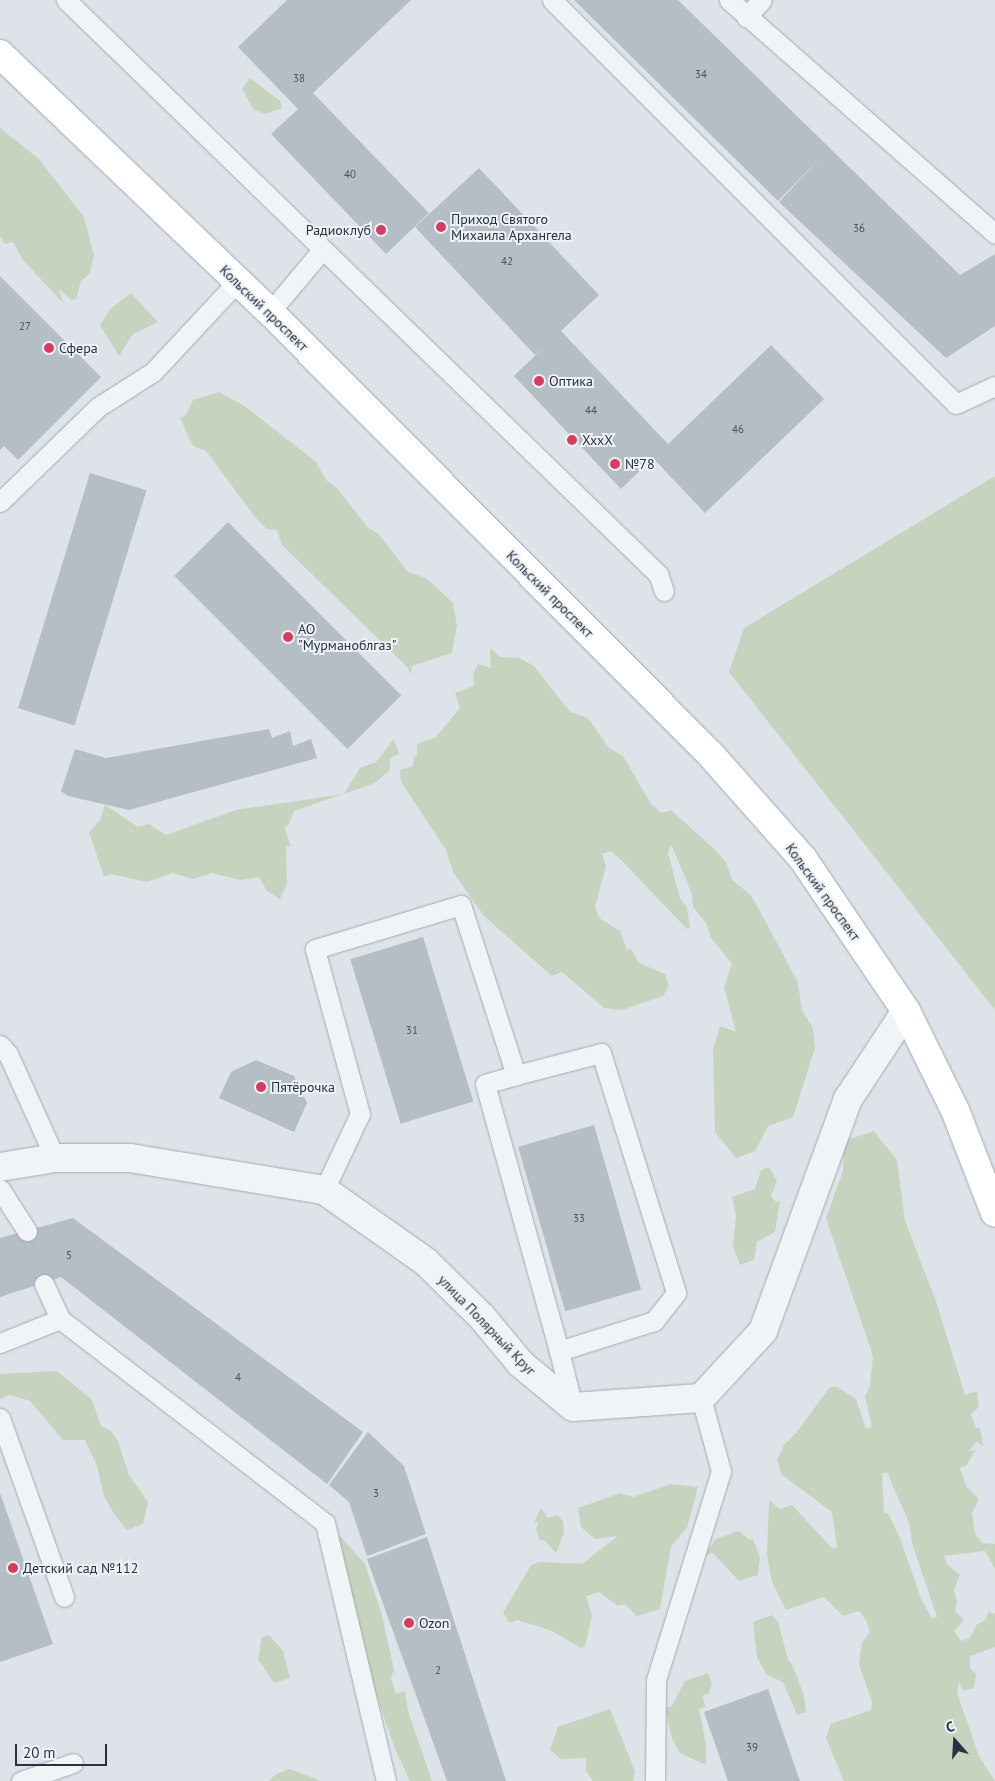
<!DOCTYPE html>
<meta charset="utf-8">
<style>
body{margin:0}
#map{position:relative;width:995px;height:1781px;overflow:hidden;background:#dee3e9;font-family:"PT Sans",sans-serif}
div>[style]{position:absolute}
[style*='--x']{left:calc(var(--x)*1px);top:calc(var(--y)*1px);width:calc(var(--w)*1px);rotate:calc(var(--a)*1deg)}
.green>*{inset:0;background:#c6d3bf}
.building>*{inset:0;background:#b5bdc5;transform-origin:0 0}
.roads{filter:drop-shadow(0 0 1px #a3aab3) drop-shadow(0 0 1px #a3aab3)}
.lane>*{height:19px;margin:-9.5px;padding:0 9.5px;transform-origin:9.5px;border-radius:9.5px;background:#f1f4f7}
.street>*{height:28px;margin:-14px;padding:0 14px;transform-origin:14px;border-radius:14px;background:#f1f4f7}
.primary>*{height:28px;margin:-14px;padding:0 14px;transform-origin:14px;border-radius:14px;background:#fff}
.dots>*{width:14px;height:14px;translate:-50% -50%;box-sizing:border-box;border:2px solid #eef2f6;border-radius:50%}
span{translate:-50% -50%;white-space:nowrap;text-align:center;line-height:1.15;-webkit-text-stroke:4px #eef2f6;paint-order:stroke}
.number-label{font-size:11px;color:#4a5561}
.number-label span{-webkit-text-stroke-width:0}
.poi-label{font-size:14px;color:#273240}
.left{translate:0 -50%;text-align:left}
.right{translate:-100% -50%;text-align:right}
.street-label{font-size:14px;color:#273240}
.north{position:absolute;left:930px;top:1716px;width:50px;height:50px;-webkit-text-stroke:4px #eef2f6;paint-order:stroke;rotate:341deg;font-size:14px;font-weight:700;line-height:20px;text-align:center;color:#273240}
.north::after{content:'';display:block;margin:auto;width:18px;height:22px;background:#273240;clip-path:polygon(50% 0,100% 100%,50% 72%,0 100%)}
.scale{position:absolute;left:15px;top:1744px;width:92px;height:22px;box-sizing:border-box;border:2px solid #273240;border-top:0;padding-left:6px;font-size:15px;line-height:18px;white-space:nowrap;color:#273240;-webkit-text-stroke:4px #eef2f6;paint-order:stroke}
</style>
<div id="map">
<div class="green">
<i style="clip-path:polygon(250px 78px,280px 101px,282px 108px,266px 114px,254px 110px,242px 89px)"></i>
<i style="clip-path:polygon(0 128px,38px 158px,84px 217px,94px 255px,90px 273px,81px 281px,76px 299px,71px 300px,59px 289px,63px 303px,22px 259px,13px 242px,5px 244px,0 236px)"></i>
<i style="clip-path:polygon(131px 293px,158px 322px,133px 334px,119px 356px,100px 325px,111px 308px)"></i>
<i style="clip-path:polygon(219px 392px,246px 407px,316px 462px,326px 480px,337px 488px,368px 528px,378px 533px,408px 572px,426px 578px,453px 603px,457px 626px,452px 653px,412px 666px,411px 675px,408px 668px,282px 545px,277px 530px,267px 529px,255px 517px,206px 451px,193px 446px,180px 418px,186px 415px,193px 400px)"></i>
<i style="clip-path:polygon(995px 476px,995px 1010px,729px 672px,744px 628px)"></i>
<i style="clip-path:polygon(490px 648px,500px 657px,519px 658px,534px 666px,570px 712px,588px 718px,609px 748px,623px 756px,651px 804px,661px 813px,671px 810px,714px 849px,726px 862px,732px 880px,751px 895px,783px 954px,798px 983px,802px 1010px,813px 1028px,815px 1048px,793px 1117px,768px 1126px,755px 1151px,736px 1158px,715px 1132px,713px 1050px,720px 1026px,736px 1032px,724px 987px,732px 964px,711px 938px,706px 923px,693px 907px,692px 894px,671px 844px,668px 853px,680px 898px,687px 908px,690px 928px,687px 929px,621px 860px,611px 851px,602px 854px,606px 866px,595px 907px,599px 918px,620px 931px,627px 950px,631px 949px,639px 963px,665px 974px,669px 986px,663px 996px,622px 1010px,604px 1008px,562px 972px,552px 976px,484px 916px,453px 872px,446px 850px,401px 782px,400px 770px,413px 766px,414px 757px,417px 756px,417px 744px,436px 737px,460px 708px,455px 693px,474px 686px,473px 674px,478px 664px,491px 668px)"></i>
<i style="clip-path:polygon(394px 739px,399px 754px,390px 758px,390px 770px,375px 783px,294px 811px,288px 826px,284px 827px,291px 846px,286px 847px,287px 885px,280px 899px,267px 891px,259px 877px,240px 880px,212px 873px,193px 879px,173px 873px,147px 882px,111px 874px,104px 877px,89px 832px,100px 820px,105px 805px,138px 827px,149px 824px,166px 835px,236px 810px,344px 794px,360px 768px,376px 762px)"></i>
<i style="clip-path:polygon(evenodd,874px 1131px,897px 1160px,905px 1221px,936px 1301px,965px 1395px,977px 1391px,979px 1407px,971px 1414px,976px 1428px,980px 1428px,983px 1447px,977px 1441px,969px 1451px,975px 1450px,967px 1465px,960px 1468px,966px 1486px,979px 1499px,972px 1513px,975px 1533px,982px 1543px,995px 1544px,995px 1569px,985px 1551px,944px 1556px,947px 1564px,960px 1575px,954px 1590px,957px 1602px,955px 1611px,964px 1620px,954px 1631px,961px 1641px,970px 1638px,977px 1624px,984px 1621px,989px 1612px,995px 1614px,995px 1647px,970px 1656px,970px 1668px,976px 1674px,974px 1688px,963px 1691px,959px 1681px,957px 1693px,979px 1756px,995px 1781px,844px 1781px,826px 1738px,831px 1724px,871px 1710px,872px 1702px,859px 1664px,862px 1643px,870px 1632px,866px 1620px,859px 1611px,843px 1616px,824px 1597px,786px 1610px,772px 1582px,767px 1555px,769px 1500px,780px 1509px,792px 1505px,833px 1549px,837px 1547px,832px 1512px,782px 1475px,777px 1460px,784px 1445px,797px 1432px,829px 1388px,836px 1386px,856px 1399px,866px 1429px,872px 1427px,865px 1396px,870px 1386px,873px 1356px,826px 1218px,843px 1171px,844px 1141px,874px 1131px,887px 1472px,909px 1523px,912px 1543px,937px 1617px,932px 1618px,922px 1601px,900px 1538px,888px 1513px,884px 1514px,882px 1474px,887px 1472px)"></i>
<i style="clip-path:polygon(769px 1167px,777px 1181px,771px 1196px,776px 1202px,780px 1201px,775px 1232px,757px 1242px,754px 1260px,740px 1265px,733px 1246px,736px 1216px,732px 1197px,755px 1189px,761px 1170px)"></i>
<i style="clip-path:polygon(57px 1371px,92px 1400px,101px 1426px,111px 1431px,118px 1441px,129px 1475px,148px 1502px,143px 1524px,127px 1530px,114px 1514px,104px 1496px,97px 1466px,85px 1440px,63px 1440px,30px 1401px,10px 1395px,0 1399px,0 1374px)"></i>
<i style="clip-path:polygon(671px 1484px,698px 1487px,687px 1528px,671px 1546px,660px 1609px,637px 1616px,625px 1604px,618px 1606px,599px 1592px,586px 1596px,592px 1615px,585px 1646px,581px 1648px,550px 1630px,517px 1620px,510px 1623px,503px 1613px,531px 1565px,540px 1562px,582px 1564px,618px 1536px,595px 1539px,581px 1527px,578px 1508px,620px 1493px,633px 1497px)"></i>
<i style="clip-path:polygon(541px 1508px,548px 1518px,557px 1515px,563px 1521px,564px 1533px,556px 1553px,544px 1540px,540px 1541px,536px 1530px,538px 1522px,534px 1523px)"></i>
<i style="clip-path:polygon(739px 1531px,750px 1540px,753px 1539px,760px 1557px,758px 1575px,739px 1581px,713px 1553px,704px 1556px,716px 1539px)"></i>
<i style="clip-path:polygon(339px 1535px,365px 1564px,381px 1612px,396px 1678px,393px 1671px,391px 1679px,396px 1694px,405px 1691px,408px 1711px,432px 1781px,410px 1781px,395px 1749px,363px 1656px,336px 1553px)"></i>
<i style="clip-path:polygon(772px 1615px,778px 1622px,788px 1660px,793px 1666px,804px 1696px,806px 1712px,797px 1715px,783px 1682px,767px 1675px,757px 1658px,753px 1622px)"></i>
<i style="clip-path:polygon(269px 1635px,283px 1651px,290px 1678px,274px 1683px,258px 1659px,262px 1637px)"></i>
<i style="clip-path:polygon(708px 1673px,712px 1684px,709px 1693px,702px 1696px,706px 1707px,699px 1709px,706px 1744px,706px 1765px,680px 1753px,672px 1739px,665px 1708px,672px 1706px,685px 1681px)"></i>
<i style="clip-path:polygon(610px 1709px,635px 1771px,633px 1781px,593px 1781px,586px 1771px,586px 1758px,561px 1759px,550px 1750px,558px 1727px)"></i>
<i style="clip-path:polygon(290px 1769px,319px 1780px,320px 1781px,269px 1781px,276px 1774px)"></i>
</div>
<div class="building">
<i style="clip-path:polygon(287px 0,411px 0,313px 93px,429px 213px,386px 254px,271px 134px,298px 109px,238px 47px)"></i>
<i style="clip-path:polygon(574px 0,678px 0,960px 275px,995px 254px,995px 326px,946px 358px,779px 202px,822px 156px,778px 201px)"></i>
<i style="clip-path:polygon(479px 168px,599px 295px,561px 331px,668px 444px,771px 345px,824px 399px,705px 513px,653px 458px,621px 489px,514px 376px,544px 347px,535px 355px,415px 227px)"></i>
<i style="clip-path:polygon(0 276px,101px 377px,18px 460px,4px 446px,0 450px)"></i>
<i style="left:90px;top:473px;width:59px;height:246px;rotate:17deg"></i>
<i style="left:228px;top:522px;width:245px;height:76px;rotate:45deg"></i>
<i style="clip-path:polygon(269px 729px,272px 738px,290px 731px,293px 746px,311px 739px,317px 758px,129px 810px,68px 796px,61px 791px,75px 749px,106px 758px)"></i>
<i style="left:423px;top:937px;width:172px;height:76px;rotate:73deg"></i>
<i style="clip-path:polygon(256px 1060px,294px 1076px,307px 1103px,294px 1132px,219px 1098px,231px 1072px)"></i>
<i style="left:594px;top:1125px;width:171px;height:79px;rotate:74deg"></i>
<i style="clip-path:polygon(73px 1218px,363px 1432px,327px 1484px,61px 1277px,0 1297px,0 1238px)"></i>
<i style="clip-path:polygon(368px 1432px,404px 1466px,426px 1534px,367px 1556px,349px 1502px,329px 1485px)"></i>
<i style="clip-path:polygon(0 1493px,53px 1644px,0 1662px)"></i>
<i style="clip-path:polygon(427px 1537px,506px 1781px,447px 1781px,367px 1559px)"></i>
<i style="clip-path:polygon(768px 1689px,800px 1781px,728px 1781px,704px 1712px)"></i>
</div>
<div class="roads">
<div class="lane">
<i style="--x:66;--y:0;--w:825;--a:44.12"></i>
<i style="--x:658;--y:574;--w:18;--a:71"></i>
<i style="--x:552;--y:0;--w:571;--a:45"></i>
<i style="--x:956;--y:404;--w:43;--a:-24.8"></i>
<i style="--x:729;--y:0;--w:354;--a:41.3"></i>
<i style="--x:746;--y:17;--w:23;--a:-47"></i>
<i style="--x:270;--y:312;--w:80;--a:-50.1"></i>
<i style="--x:0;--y:502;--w:136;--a:-44.1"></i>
<i style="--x:98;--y:407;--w:65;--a:-32.5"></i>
<i style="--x:153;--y:372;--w:123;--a:-47"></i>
<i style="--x:0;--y:1045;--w:12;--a:48"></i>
<i style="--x:8;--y:1054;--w:114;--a:65.7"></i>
<i style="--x:516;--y:1075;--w:32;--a:164"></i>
<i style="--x:485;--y:1084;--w:277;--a:74.5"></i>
<i style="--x:0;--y:1189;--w:50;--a:57.3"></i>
<i style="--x:324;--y:1190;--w:84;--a:-64.7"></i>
<i style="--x:360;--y:1114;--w:171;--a:-105.3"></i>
<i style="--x:315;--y:949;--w:152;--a:-16.8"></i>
<i style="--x:461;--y:905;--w:179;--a:72.1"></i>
<i style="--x:516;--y:1075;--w:88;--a:-14.5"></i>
<i style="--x:601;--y:1053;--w:251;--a:72.6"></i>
<i style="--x:676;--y:1293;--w:36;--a:128"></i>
<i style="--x:654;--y:1321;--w:100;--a:162.5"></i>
<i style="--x:559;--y:1351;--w:58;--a:76"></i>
<i style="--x:44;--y:1284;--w:38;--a:65"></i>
<i style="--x:0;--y:1343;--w:65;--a:-21.8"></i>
<i style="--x:60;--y:1319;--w:334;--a:37.6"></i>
<i style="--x:325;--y:1523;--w:265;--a:76.7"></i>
<i style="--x:0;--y:1418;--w:190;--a:70.3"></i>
<i style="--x:21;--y:1781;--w:55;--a:-19.1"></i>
<i style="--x:655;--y:1781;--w:101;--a:-89.4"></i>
<i style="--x:656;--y:1680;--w:219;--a:-72.7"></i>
<i style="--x:721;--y:1471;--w:76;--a:-105.3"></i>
</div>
<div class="street">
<i style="--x:0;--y:1167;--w:56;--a:-9.3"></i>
<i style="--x:55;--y:1158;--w:75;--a:0"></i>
<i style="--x:130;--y:1158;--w:197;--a:9.4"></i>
<i style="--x:324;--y:1190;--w:125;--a:35.2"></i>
<i style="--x:426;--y:1262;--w:78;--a:44.5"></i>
<i style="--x:482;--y:1317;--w:61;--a:50.3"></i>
<i style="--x:521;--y:1364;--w:67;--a:39.6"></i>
<i style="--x:573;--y:1407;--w:128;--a:-4"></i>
<i style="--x:701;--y:1398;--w:91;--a:-47.2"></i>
<i style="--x:763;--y:1331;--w:247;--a:-69.9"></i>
<i style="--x:848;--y:1099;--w:105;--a:-56.6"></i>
</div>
<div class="primary">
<i style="--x:0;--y:54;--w:373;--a:43.7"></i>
<i style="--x:270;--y:312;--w:625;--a:45.13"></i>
<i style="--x:711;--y:755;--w:139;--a:48.5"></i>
<i style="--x:803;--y:859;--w:184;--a:55.9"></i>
<i style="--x:906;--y:1011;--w:110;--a:63.7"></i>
<i style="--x:955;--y:1110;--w:110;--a:68.8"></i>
</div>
</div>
<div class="dots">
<i style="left:441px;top:227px;background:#d33e61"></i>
<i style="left:381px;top:230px;background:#d33e61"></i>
<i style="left:49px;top:348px;background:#d33e61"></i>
<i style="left:539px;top:381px;background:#d33e61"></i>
<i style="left:572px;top:440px;background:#d33e61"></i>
<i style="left:615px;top:464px;background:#d33e61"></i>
<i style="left:288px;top:637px;background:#d33e61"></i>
<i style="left:261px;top:1087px;background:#d33e61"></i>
<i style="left:13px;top:1568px;background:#d33e61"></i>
<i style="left:409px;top:1623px;background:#d33e61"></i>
</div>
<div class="number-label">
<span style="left:701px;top:74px">34</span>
<span style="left:299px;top:78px">38</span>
<span style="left:350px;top:174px">40</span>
<span style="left:859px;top:228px">36</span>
<span style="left:507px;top:261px">42</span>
<span style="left:25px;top:326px">27</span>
<span style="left:591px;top:410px">44</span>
<span style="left:738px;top:429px">46</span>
<span style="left:412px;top:1030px">31</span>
<span style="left:579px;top:1218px">33</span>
<span style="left:69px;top:1255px">5</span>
<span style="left:238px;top:1377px">4</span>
<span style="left:376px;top:1493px">3</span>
<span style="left:438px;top:1670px">2</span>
<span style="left:752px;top:1747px">39</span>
</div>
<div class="poi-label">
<span class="left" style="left:451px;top:227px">Приход Святого<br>Михаила Архангела</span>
<span class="right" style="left:371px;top:230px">Радиоклуб</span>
<span class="left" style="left:59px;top:348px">Сфера</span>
<span class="left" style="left:549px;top:381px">Оптика</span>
<span class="left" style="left:582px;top:440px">XxxX</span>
<span class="left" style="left:625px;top:464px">№78</span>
<span class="left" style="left:298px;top:637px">AO<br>"Мурманоблгаз"</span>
<span class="left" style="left:271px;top:1087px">Пятёрочка</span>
<span class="left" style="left:23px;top:1568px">Детский сад №112</span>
<span class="left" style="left:419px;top:1623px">Ozon</span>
</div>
<div class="street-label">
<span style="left:264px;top:308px;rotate:44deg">Кольский проспект</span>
<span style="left:550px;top:594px;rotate:45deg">Кольский проспект</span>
<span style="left:823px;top:892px;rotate:54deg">Кольский проспект</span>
<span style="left:487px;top:1325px;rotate:46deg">улица Полярный Круг</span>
</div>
<div class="north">С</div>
<div class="scale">20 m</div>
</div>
